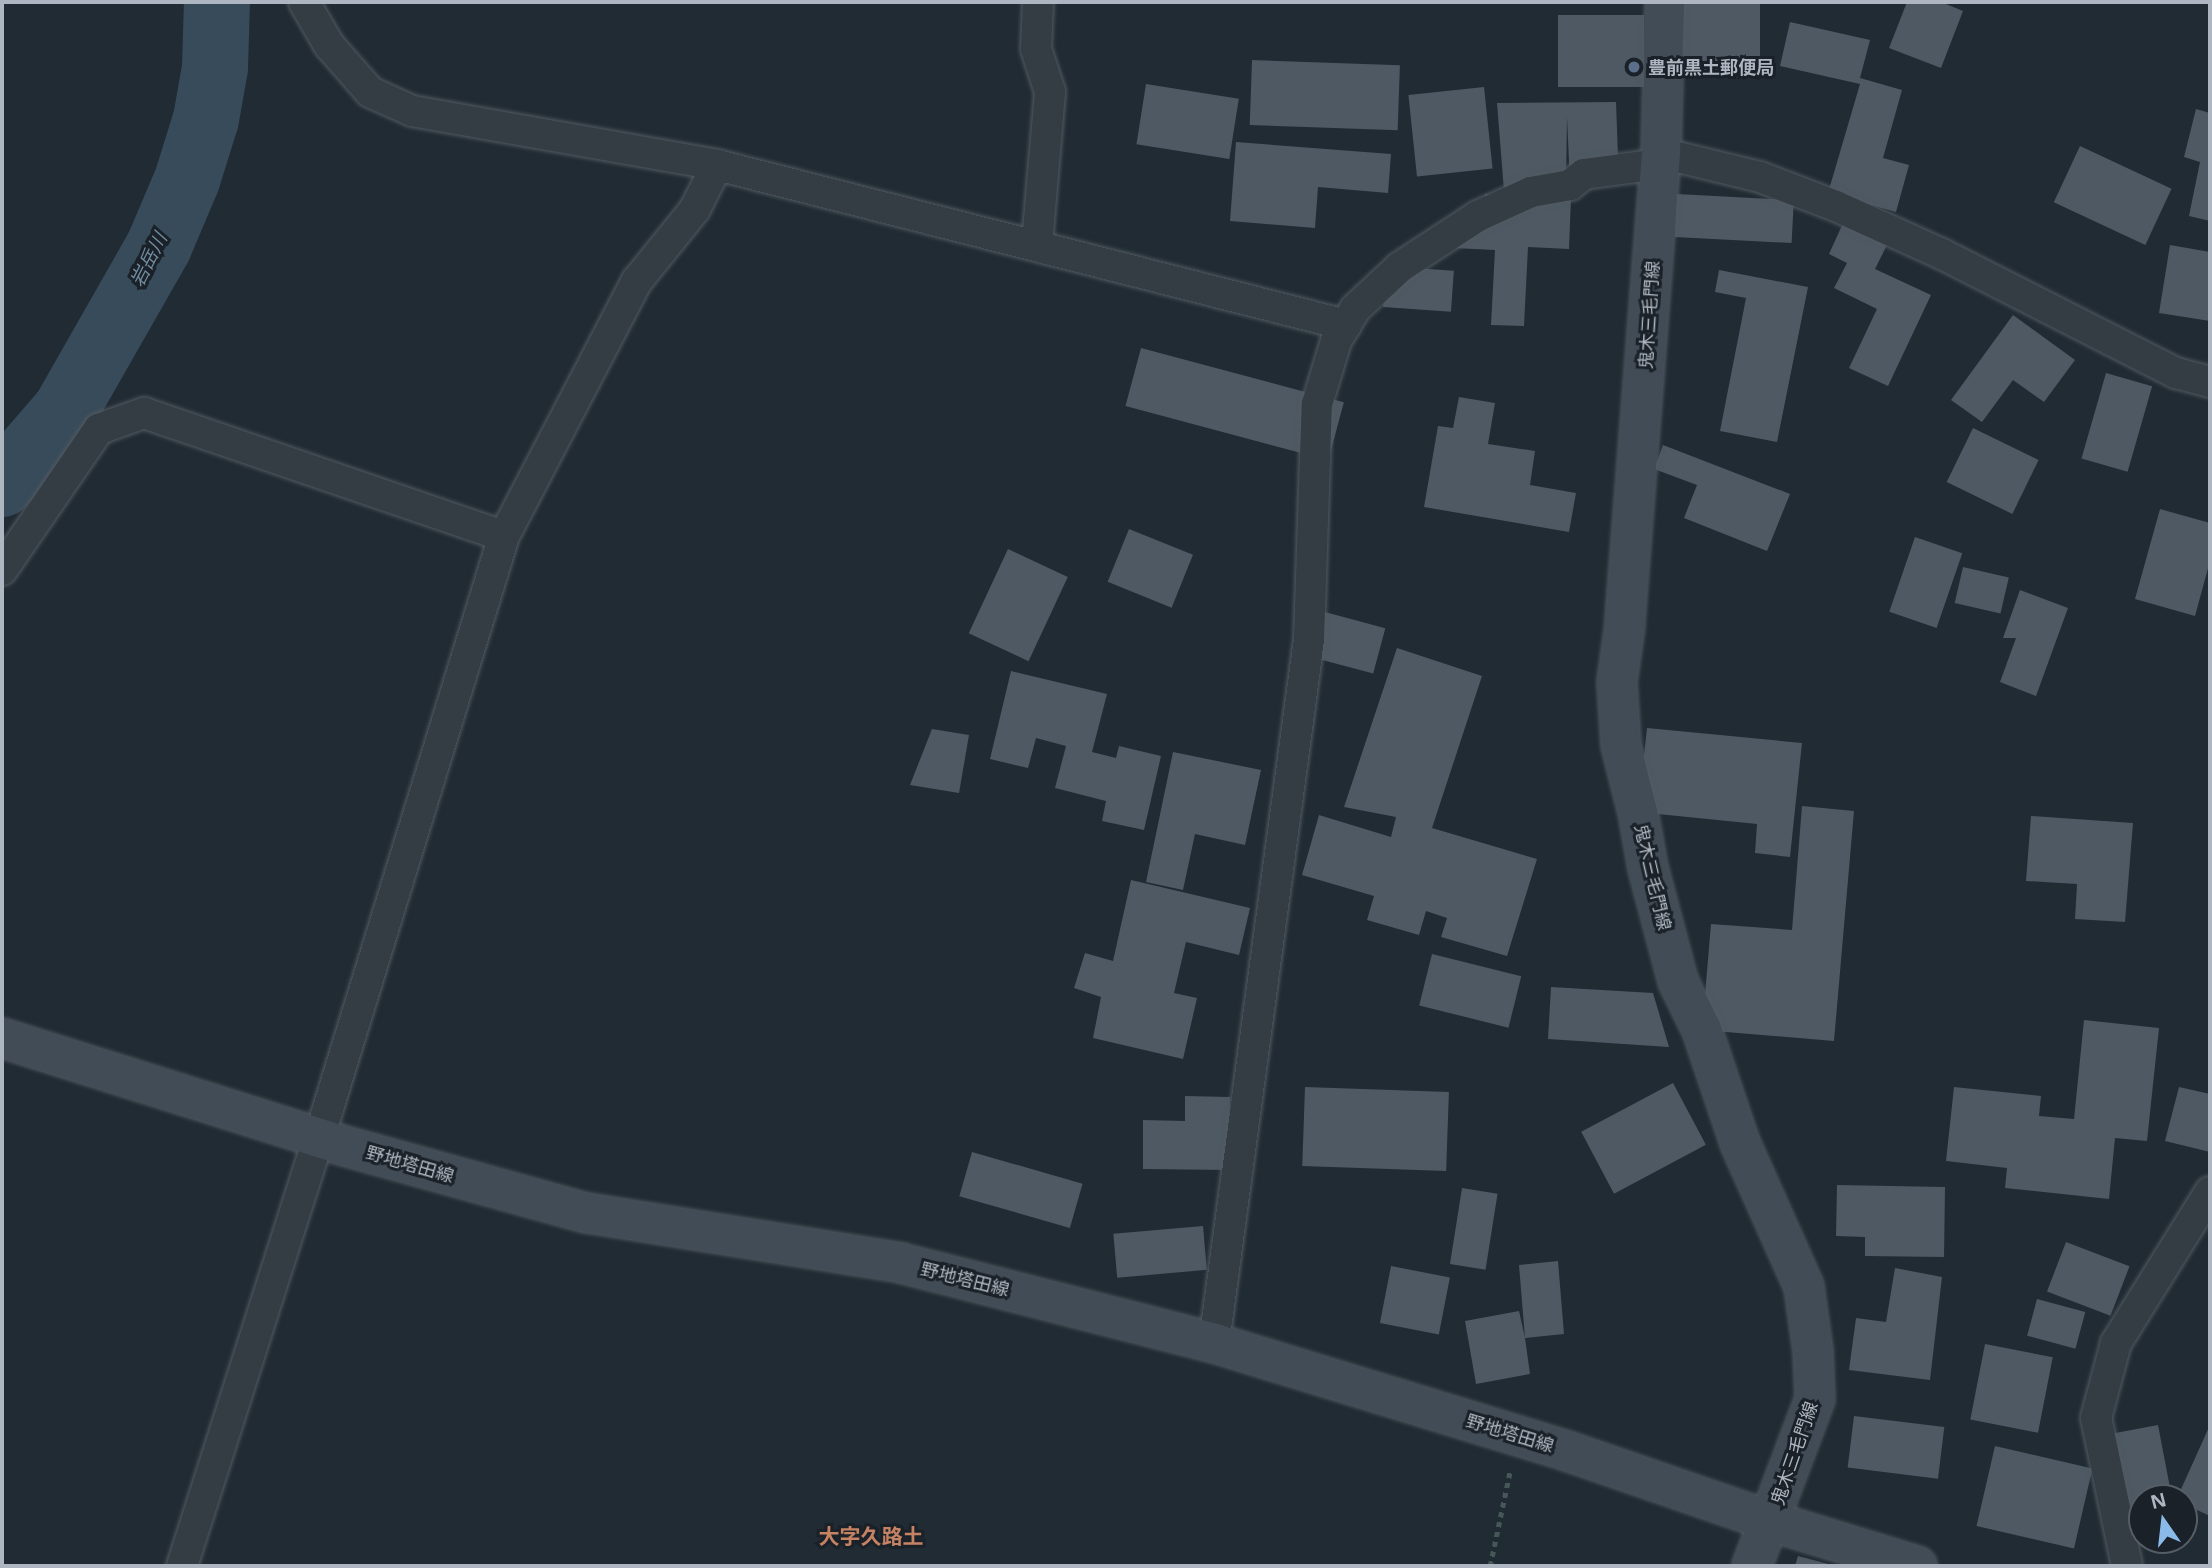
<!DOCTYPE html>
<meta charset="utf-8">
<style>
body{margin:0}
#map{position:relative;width:2212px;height:1568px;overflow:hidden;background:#212b33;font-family:"Open Sans","Noto Sans JP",sans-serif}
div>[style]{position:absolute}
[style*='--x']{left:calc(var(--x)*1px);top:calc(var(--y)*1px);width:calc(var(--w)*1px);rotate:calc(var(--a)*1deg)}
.river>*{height:66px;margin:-33px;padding:0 33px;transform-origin:33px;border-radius:33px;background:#384b5a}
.building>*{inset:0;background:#4e5963;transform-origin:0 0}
.path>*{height:4.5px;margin-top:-2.25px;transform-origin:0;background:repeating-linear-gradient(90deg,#465758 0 5px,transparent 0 10px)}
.roads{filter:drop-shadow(0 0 2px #515a62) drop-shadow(0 0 2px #515a62)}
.minor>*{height:30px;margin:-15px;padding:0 15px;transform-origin:15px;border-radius:15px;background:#343c44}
.secondary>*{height:38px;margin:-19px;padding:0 19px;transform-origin:19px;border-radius:19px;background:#424c56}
.dots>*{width:19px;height:19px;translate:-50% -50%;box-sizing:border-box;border:4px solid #1a2128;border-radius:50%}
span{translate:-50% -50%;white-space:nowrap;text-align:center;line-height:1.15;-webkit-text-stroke:6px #1a2128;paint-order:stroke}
.poi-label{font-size:18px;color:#aeb7c1;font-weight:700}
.left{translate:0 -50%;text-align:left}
.street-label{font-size:18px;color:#aeb7c1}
.water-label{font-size:19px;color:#718ca1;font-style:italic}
.quarter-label{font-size:21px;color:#c58364;font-weight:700}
.frame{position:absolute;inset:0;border:4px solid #aeb7c1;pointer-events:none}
.north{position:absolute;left:2128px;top:1484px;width:70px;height:70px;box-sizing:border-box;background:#1a2128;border:2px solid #555d65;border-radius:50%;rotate:346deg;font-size:19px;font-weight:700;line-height:28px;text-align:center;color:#aeb7c1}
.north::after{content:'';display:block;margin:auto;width:24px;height:32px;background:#89baea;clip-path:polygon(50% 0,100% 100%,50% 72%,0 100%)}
</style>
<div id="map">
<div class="river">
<i style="--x:2;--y:484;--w:96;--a:-49.2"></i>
<i style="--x:65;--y:411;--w:190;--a:-60.3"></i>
<i style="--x:159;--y:246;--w:72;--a:-67"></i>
<i style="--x:187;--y:180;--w:64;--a:-72.7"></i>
<i style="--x:206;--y:119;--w:52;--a:-80"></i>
<i style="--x:215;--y:68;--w:66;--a:-88.3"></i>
</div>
<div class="building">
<i style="left:1679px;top:2px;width:81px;height:70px"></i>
<i style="clip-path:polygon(1907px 2px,1941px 2px,1963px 11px,1941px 68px,1889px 48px)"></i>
<i style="left:1558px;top:15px;width:86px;height:72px"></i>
<i style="clip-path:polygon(1790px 22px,1870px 40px,1860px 78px,1902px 90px,1883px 158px,1909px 165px,1896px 212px,1828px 193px,1860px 84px,1780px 66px)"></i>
<i style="left:1252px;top:60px;width:148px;height:65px;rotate:2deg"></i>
<i style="left:1146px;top:84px;width:94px;height:61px;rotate:9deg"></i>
<i style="left:1484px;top:87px;width:82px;height:76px;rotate:84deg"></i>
<i style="clip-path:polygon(1616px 102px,1619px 183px,1570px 185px,1567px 117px,1566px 186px,1504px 191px,1497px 103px)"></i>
<i style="clip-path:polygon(2196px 109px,2210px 113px,2210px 221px,2189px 216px,2200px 162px,2184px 157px)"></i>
<i style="clip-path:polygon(1236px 142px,1391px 154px,1388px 193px,1318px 187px,1315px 228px,1230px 221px)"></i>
<i style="left:2080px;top:146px;width:101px;height:62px;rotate:25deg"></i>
<i style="clip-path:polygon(1485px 194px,1571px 198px,1569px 249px,1528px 247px,1524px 326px,1491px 325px,1495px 250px,1453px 248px,1483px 219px)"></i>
<i style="left:1677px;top:194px;width:117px;height:43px;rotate:3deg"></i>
<i style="clip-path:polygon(1844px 221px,1889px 241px,1875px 269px,1931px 295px,1888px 386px,1849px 368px,1877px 309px,1834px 288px,1847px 263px,1829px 254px)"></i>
<i style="clip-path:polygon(2170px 245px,2210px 252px,2210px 321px,2159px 313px)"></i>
<i style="left:1386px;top:266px;width:68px;height:41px;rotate:4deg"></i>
<i style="clip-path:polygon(1719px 270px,1808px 287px,1777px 442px,1720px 431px,1746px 298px,1715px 292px)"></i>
<i style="clip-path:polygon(2013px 315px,2075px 360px,2044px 402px,2013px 380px,1982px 422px,1951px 400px)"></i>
<i style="left:1141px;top:348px;width:210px;height:60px;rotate:15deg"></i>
<i style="left:2106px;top:373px;width:48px;height:89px;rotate:16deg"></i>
<i style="clip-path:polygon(1459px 397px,1495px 403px,1488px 444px,1535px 451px,1530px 485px,1576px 493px,1569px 532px,1424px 507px,1438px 426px,1453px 428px)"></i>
<i style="left:1973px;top:428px;width:73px;height:60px;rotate:26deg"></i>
<i style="clip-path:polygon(1663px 445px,1790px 494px,1767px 551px,1684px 518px,1697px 485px,1654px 469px)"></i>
<i style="clip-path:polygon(2160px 509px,2210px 523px,2210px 561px,2195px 616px,2135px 599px)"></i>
<i style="left:1129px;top:529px;width:69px;height:57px;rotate:22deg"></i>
<i style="left:1915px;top:537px;width:50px;height:79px;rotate:19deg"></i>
<i style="left:1008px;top:549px;width:66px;height:93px;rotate:25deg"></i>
<i style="left:1963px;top:567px;width:47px;height:37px;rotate:13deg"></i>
<i style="clip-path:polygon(2020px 590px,2068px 608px,2036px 696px,2000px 682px,2016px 638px,2003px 638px)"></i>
<i style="left:1310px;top:608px;width:78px;height:47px;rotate:15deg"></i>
<i style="clip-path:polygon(1397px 648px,1482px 676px,1432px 828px,1537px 859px,1507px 956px,1441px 937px,1447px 918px,1426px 911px,1419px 935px,1367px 920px,1374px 896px,1302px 875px,1319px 815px,1391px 837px,1396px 817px,1344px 807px)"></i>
<i style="clip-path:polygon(1011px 671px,1107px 694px,1092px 752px,1116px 758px,1119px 746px,1161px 756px,1144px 830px,1102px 821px,1106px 801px,1055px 788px,1066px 746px,1036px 738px,1028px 768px,990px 759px)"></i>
<i style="clip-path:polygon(1647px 728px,1802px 743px,1790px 857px,1755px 853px,1757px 824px,1638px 812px)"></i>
<i style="clip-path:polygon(932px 729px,969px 735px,959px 793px,910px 785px)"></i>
<i style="clip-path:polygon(1173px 752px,1261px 770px,1245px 845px,1195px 834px,1183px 890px,1146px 882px)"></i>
<i style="clip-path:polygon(1802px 806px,1854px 811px,1834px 1041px,1702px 1030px,1711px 924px,1792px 930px)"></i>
<i style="clip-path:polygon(2031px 816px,2133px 823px,2125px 922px,2075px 919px,2077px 884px,2026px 881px)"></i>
<i style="clip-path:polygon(1131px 880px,1250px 908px,1239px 955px,1186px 942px,1174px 993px,1197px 998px,1183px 1059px,1093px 1038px,1101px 997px,1074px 988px,1085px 953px,1113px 961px)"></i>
<i style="left:1432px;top:954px;width:92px;height:53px;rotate:14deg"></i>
<i style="clip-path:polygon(1551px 987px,1653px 993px,1669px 1047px,1548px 1039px)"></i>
<i style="clip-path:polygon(2084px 1020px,2159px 1028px,2147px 1141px,2115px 1138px,2109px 1199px,2005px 1188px,2007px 1168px,1946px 1161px,1954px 1087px,2041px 1096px,2039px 1116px,2074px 1119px)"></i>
<i style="left:1673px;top:1083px;width:70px;height:104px;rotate:62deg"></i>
<i style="left:1305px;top:1087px;width:144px;height:79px;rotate:2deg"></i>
<i style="clip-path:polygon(2179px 1087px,2210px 1094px,2210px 1152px,2165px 1141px)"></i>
<i style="clip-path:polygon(1185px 1096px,1230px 1097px,1228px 1170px,1143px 1169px,1143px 1120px,1185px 1121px)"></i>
<i style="left:972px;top:1152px;width:115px;height:46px;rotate:16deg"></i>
<i style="clip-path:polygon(1837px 1185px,1945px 1187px,1944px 1257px,1865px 1256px,1865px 1237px,1836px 1236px)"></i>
<i style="left:1462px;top:1188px;width:36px;height:77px;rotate:9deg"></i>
<i style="left:1203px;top:1226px;width:44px;height:90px;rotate:85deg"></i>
<i style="left:2066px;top:1242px;width:68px;height:53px;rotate:21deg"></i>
<i style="clip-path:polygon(1558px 1261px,1564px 1334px,1525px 1338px,1530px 1374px,1476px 1384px,1465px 1321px,1519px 1311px,1525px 1338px,1519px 1265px)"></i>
<i style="left:1391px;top:1266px;width:60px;height:58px;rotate:11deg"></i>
<i style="clip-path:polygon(1895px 1268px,1942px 1277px,1930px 1380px,1849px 1370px,1856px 1318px,1886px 1322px)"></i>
<i style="left:2037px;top:1299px;width:50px;height:38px;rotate:15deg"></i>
<i style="left:1985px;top:1344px;width:69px;height:77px;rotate:11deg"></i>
<i style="left:1854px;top:1416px;width:91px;height:52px;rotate:7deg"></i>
<i style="clip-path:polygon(2158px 1425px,2172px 1498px,2142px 1498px,2142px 1528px,2128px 1531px,2110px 1434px)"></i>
<i style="clip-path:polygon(2210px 1425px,2210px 1516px,2184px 1504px,2184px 1498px,2177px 1498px)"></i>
<i style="left:1995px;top:1446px;width:100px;height:82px;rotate:13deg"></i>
<i style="clip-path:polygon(1798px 1556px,1832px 1565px,1832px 1566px,1795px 1566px)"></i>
</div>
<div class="path">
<i style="--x:1490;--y:1566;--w:97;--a:-78.1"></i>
</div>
<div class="roads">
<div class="minor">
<i style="--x:304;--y:2;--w:50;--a:59.8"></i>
<i style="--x:329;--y:45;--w:62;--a:48.9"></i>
<i style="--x:370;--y:92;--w:46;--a:24.3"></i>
<i style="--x:412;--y:111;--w:310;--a:10"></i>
<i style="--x:717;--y:165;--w:649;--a:14.27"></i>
<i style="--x:1661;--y:153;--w:102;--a:13.6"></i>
<i style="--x:1760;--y:177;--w:81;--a:20.9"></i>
<i style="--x:1836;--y:206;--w:116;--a:24.4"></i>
<i style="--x:1942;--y:254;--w:263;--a:27"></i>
<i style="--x:2176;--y:373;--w:35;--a:15"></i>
<i style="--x:1037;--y:244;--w:153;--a:-85.1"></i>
<i style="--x:1050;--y:92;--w:45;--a:-108"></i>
<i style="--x:1036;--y:49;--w:47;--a:-87.6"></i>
<i style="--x:2;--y:570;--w:171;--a:-55.5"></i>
<i style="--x:99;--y:429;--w:48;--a:-19.6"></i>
<i style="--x:144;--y:413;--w:380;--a:18.9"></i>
<i style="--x:1214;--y:1343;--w:710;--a:-82.31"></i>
<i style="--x:1309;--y:639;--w:235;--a:-88.1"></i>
<i style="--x:1317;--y:404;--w:66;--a:-73.2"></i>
<i style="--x:1336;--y:341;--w:37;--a:-59"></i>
<i style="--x:1355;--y:309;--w:62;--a:-43"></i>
<i style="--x:1400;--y:267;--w:93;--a:-33.2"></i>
<i style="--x:1478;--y:216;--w:58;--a:-24.4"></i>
<i style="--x:1531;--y:192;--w:40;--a:-10"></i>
<i style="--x:1570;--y:185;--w:18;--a:-38"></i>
<i style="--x:1584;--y:174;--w:77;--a:-7.5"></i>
<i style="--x:182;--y:1566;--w:449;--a:-72.3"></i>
<i style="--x:319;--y:1138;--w:630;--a:-72.92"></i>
<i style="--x:504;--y:536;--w:288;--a:-62.5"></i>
<i style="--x:637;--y:281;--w:92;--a:-51.1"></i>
<i style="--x:695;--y:209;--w:49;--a:-63.4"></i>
<i style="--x:2127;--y:1566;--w:151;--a:-101.8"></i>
<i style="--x:2096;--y:1418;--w:78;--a:-75.1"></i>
<i style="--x:2116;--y:1343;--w:178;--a:-58.1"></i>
</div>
<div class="secondary">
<i style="--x:1665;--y:2;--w:151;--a:91.5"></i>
<i style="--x:1661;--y:153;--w:473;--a:94.4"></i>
<i style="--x:1625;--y:625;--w:58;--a:98"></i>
<i style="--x:1617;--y:682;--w:63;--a:86.4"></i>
<i style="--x:1621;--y:745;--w:69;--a:75.8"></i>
<i style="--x:1638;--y:812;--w:57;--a:79.9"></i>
<i style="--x:1648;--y:868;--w:117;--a:75.1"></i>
<i style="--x:1678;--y:981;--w:55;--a:63.9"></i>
<i style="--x:1702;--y:1030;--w:119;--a:71.4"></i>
<i style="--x:1740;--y:1143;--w:158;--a:66"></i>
<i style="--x:1804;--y:1287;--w:65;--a:82"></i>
<i style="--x:1813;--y:1351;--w:48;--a:87.6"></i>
<i style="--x:1815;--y:1399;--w:178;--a:110.7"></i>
<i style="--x:2;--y:1038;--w:355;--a:17.5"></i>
<i style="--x:341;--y:1145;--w:255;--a:15.5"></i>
<i style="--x:587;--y:1213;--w:318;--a:9"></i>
<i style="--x:901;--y:1263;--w:323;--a:14.3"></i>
<i style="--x:1214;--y:1343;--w:369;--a:17"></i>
<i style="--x:1567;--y:1451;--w:215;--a:19"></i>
<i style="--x:1770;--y:1521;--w:154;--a:17"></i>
</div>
</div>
<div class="dots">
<i style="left:1634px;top:67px;background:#5c6f8a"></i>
</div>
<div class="poi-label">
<span class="left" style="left:1648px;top:67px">豊前黒土郵便局</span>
</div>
<div class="street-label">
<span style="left:1649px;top:315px;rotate:-86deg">鬼木三毛門線</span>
<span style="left:1653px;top:877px;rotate:77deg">鬼木三毛門線</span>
<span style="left:410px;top:1164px;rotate:16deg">野地塔田線</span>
<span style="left:965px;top:1279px;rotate:14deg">野地塔田線</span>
<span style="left:1510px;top:1433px;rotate:17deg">野地塔田線</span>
<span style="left:1794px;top:1453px;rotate:-71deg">鬼木三毛門線</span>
</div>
<div class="water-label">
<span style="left:149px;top:260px;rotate:-63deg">岩岳川</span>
</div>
<div class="quarter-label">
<span style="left:871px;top:1536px">大字久路土</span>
</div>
<div class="frame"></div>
<div class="north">N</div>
</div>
